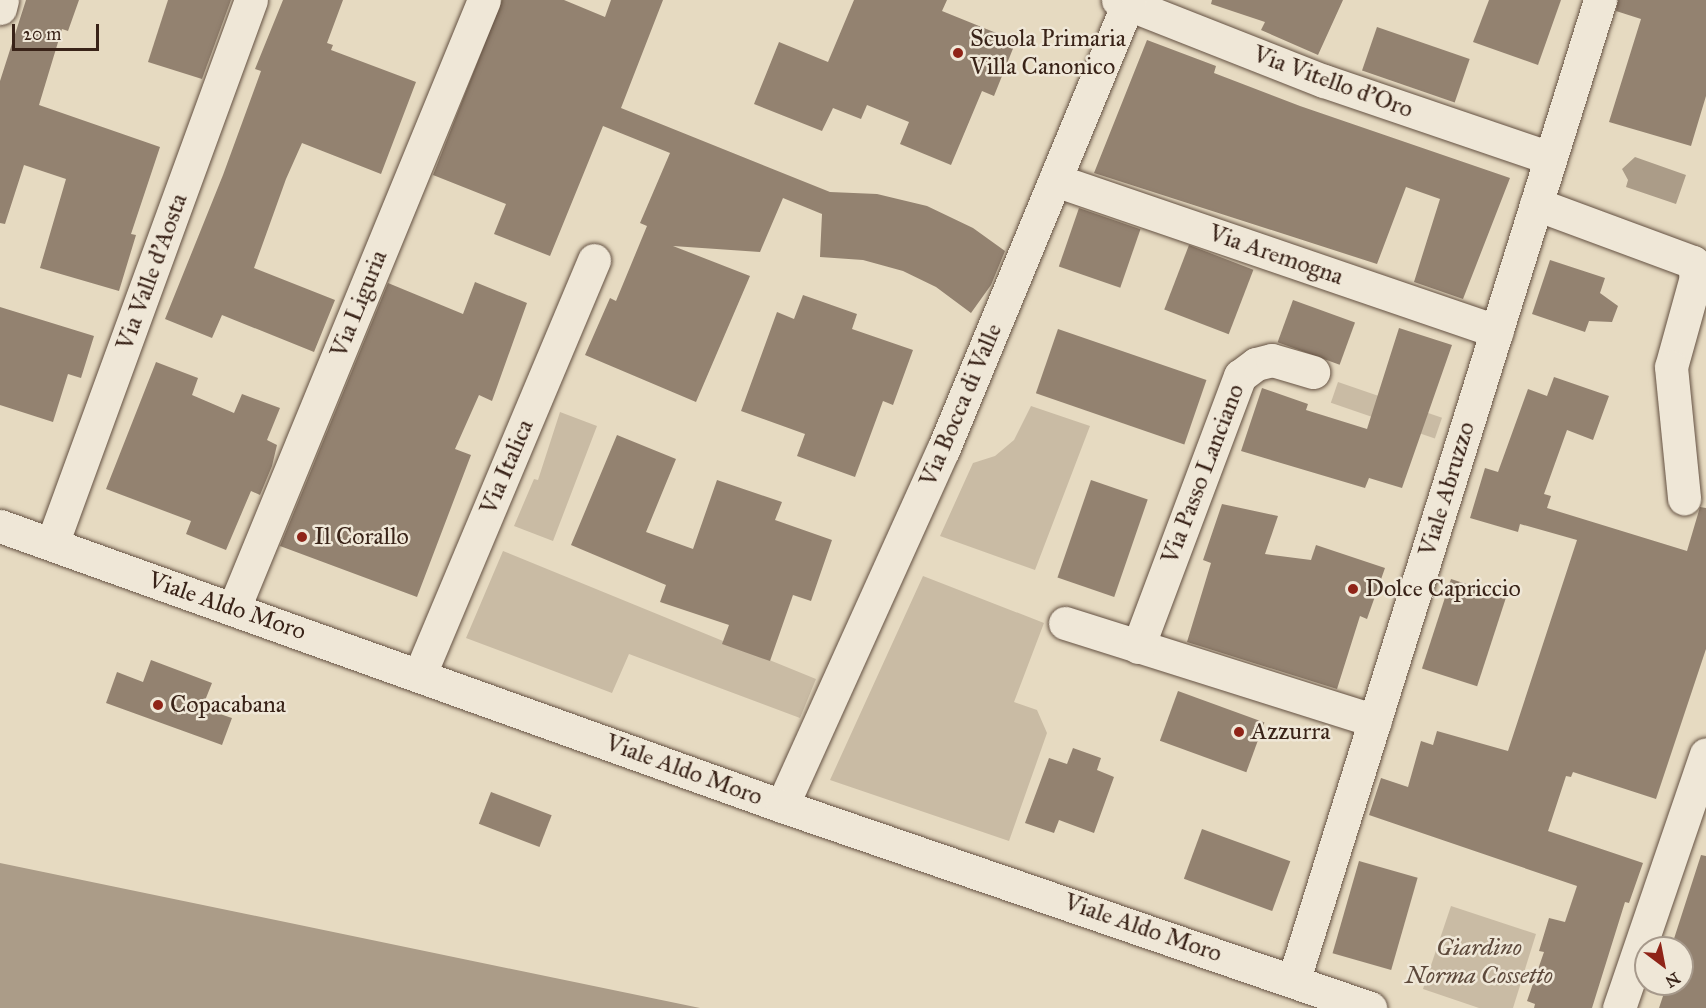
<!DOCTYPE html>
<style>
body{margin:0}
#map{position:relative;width:1706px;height:1008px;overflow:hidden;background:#e6dac1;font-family:"IM FELL Great Primer",serif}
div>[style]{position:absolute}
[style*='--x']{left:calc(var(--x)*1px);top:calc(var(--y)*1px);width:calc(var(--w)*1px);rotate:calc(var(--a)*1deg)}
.green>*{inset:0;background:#c9bba4;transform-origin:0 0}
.water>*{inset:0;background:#ab9c88}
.building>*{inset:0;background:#938270;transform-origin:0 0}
.roads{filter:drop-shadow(0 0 2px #645142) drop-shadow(0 0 2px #645142)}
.street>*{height:33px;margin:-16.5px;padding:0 16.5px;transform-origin:16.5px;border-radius:16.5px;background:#efe7d7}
.secondary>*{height:33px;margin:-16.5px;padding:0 16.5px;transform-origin:16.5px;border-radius:16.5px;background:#efe7d7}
.dots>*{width:16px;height:16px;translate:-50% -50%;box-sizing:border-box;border:3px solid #efe7d7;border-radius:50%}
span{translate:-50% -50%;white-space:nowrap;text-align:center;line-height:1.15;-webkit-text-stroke:5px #efe7d7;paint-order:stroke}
.poi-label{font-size:24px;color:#392318}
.left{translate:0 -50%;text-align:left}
.street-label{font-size:24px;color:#392318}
.park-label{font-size:24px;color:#5d493b;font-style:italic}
.north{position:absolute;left:1634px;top:936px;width:60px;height:60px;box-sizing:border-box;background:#efe7d7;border:2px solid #a6998b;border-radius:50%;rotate:148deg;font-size:16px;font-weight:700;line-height:24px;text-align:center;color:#392318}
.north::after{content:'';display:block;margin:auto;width:21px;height:27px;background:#8f2418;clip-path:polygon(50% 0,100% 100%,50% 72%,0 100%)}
.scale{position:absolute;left:12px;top:24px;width:87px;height:27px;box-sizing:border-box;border:3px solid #392318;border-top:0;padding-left:8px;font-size:18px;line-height:21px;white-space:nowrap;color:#392318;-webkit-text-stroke:4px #efe7d7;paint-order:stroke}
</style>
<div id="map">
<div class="green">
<i style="left:1338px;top:382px;width:110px;height:22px;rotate:19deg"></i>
<i style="clip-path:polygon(1031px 406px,1090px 426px,1035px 570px,940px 536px,973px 463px,995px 456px,1014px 440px)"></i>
<i style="clip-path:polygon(560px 412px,597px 426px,553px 541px,514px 526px,534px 479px,538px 480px)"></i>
<i style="clip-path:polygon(503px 551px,816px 679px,800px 718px,629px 654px,612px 693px,466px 638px)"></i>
<i style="clip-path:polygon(923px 576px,1044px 623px,1014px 702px,1037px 710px,1047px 733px,1009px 841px,830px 780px)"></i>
<i style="clip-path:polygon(1451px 906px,1536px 934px,1513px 1008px,1479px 1008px,1423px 989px)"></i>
</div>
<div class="water">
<i style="clip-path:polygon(1635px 157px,1686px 175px,1676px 204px,1626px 187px,1628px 180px,1622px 169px)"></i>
<i style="clip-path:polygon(0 863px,700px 1008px,0 1008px)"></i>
</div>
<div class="building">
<i style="clip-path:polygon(26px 0,79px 0,68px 31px,62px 29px,39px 105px,160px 147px,131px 234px,136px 235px,119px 291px,40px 268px,66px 179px,24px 165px,5px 224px,0 223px,0 81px)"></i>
<i style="clip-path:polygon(168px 0,231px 0,202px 79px,148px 62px)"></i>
<i style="clip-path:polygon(283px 0,343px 0,327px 43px,333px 45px,331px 50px,416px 82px,381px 174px,302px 143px,286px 179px,254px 268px,335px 300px,314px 352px,222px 315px,212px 338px,165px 319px,223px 175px,261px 71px,255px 69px)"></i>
<i style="clip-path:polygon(502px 0,564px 0,605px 17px,611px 0,663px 0,621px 108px,830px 192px,877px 194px,927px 206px,973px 228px,1005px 251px,991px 285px,971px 313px,936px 287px,903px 271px,863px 260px,820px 257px,822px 214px,783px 198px,760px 252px,673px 246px,750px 276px,696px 402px,585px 355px,610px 298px,616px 301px,647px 226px,640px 223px,670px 153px,603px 126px,550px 256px,494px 234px,506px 204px,433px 175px)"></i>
<i style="clip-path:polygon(854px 0,947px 0,942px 11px,1016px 41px,994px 96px,982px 91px,951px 165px,900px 144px,909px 122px,867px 105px,861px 119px,833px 108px,822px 131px,754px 104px,779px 42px,828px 62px)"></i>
<i style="clip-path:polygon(1212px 0,1343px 0,1318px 55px,1261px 30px,1265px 22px,1211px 4px)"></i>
<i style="clip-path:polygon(1489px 0,1561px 0,1538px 65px,1473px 42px)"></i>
<i style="clip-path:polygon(1618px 0,1706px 0,1706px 96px,1691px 146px,1609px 122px,1641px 19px,1616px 11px)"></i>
<i style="left:1377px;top:27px;width:98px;height:46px;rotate:19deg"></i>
<i style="clip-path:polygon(1147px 40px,1216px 66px,1214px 73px,1300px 106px,1510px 178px,1463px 299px,1414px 282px,1440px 199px,1406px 187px,1377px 264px,1094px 173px)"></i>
<i style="left:1079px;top:208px;width:65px;height:62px;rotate:19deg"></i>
<i style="left:1189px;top:245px;width:69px;height:69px;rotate:21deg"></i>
<i style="clip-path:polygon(1550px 260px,1605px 278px,1600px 293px,1618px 306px,1612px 322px,1589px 321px,1585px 332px,1532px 314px)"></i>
<i style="clip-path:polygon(475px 282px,527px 303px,492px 401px,479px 395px,455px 449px,471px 455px,417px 597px,280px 546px,388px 283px,463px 314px)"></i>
<i style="clip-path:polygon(803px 295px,857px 314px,852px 329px,913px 350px,893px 405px,883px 401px,855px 477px,797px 456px,805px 434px,741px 411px,777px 312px,794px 319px)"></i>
<i style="left:1293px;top:300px;width:66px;height:45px;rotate:20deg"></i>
<i style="clip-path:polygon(0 307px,94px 336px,81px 378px,68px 374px,53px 422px,0 405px)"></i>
<i style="clip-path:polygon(1399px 328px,1452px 345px,1402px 488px,1369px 478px,1365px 488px,1241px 451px,1262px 388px,1308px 404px,1306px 410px,1367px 429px)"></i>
<i style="left:1058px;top:329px;width:157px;height:68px;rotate:19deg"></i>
<i style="clip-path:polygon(156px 362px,198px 378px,192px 395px,234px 413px,242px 394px,280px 408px,267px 440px,277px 445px,272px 466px,260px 495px,251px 491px,226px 550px,186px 534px,191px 521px,106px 489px)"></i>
<i style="clip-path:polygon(1554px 377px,1609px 396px,1593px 440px,1567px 430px,1544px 494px,1551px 496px,1547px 508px,1687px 551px,1700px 507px,1706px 508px,1706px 649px,1656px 799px,1573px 772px,1571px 777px,1566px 776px,1548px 831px,1643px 863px,1629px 903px,1625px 902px,1592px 1008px,1534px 1008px,1535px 1004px,1527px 1001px,1544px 952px,1539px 951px,1549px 918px,1565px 922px,1577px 886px,1369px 815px,1381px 778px,1408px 787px,1421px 741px,1433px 745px,1437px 731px,1508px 751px,1577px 540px,1520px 524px,1518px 532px,1470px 518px,1485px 468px,1498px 472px,1528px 389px,1547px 396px)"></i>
<i style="clip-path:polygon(617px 435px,676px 459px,646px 532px,693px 549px,717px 480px,782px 502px,775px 520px,832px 540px,811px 601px,793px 595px,770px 661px,722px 644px,729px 625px,660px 602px,666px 585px,571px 545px)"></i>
<i style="left:1091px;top:480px;width:60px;height:103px;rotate:19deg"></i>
<i style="clip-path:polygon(1222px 504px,1278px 516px,1265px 554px,1311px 560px,1316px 545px,1385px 568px,1367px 619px,1360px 616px,1337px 689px,1187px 642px,1211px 563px,1203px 560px)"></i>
<i style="left:1451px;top:579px;width:58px;height:94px;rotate:18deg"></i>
<i style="clip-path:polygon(151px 660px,212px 683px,202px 708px,232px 718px,222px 745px,106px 703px,117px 672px,143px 682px)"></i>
<i style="left:1178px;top:691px;width:92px;height:53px;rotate:20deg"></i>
<i style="clip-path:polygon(1073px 748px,1101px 758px,1097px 770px,1114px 777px,1094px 833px,1059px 820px,1054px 833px,1025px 823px,1049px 758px,1067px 764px)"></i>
<i style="left:491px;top:792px;width:65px;height:34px;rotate:21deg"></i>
<i style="left:1202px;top:829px;width:94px;height:53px;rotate:20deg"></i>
<i style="clip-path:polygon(1701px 855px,1706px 856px,1706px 1008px,1659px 1008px,1667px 984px,1682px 984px,1682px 948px,1671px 948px)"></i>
<i style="left:1359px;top:861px;width:61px;height:96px;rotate:16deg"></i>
</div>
<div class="roads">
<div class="street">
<i style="--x:1118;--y:0;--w:221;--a:21.5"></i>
<i style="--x:1324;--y:81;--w:239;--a:18.8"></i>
<i style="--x:0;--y:8;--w:8;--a:-76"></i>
<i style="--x:1055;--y:180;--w:467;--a:18.9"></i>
<i style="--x:1536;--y:204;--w:167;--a:20.3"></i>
<i style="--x:1693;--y:262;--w:15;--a:79"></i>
<i style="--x:1696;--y:277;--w:93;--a:105.5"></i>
<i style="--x:1671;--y:367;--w:132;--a:84.3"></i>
<i style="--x:52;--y:544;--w:579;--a:-69.91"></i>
<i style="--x:234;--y:608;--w:657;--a:-67.65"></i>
<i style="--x:1065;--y:623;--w:325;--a:17.5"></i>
<i style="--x:1138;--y:647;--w:290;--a:-69.4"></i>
<i style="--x:1240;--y:376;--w:20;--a:-37"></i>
<i style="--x:1256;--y:364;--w:16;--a:-14"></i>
<i style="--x:1272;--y:360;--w:43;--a:16.3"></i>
<i style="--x:420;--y:674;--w:449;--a:-67.2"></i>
<i style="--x:782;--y:806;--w:391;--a:-65.7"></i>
<i style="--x:943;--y:450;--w:487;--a:-67.5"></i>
<i style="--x:1294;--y:979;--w:1026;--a:-72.64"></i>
<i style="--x:1619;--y:1008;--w:268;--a:-71.1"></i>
</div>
<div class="secondary">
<i style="--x:0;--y:526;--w:831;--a:19.7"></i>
<i style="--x:782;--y:806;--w:622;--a:18.96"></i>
</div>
</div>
<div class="dots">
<i style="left:958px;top:53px;background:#8f2418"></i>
<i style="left:302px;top:537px;background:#8f2418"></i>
<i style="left:1353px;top:589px;background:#8f2418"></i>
<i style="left:158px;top:705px;background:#8f2418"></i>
<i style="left:1239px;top:732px;background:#8f2418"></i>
</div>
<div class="poi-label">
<span class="left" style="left:970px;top:53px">Scuola Primaria<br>Villa Canonico</span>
<span class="left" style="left:314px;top:537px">Il Corallo</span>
<span class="left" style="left:1365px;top:589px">Dolce Capriccio</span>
<span class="left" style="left:170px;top:705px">Copacabana</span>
<span class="left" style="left:1251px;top:732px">Azzurra</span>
</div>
<div class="street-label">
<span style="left:1333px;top:82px;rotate:20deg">Via Vitello d'Oro</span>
<span style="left:1276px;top:255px;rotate:19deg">Via Aremogna</span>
<span style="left:152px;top:272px;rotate:-70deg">Via Valle d'Aosta</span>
<span style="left:359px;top:304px;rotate:-68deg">Via Liguria</span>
<span style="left:961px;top:405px;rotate:-67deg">Via Bocca di Valle</span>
<span style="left:507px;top:467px;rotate:-67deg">Via Italica</span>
<span style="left:1203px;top:474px;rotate:-69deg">Via Passo Lanciano</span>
<span style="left:1447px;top:489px;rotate:-73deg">Viale Abruzzo</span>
<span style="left:227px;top:606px;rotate:19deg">Viale Aldo Moro</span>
<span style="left:684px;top:770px;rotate:20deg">Viale Aldo Moro</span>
<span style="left:1143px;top:928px;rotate:19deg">Viale Aldo Moro</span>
</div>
<div class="park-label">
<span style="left:1479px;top:962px">Giardino<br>Norma Cossetto</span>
</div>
<div class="north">N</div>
<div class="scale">20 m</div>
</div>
